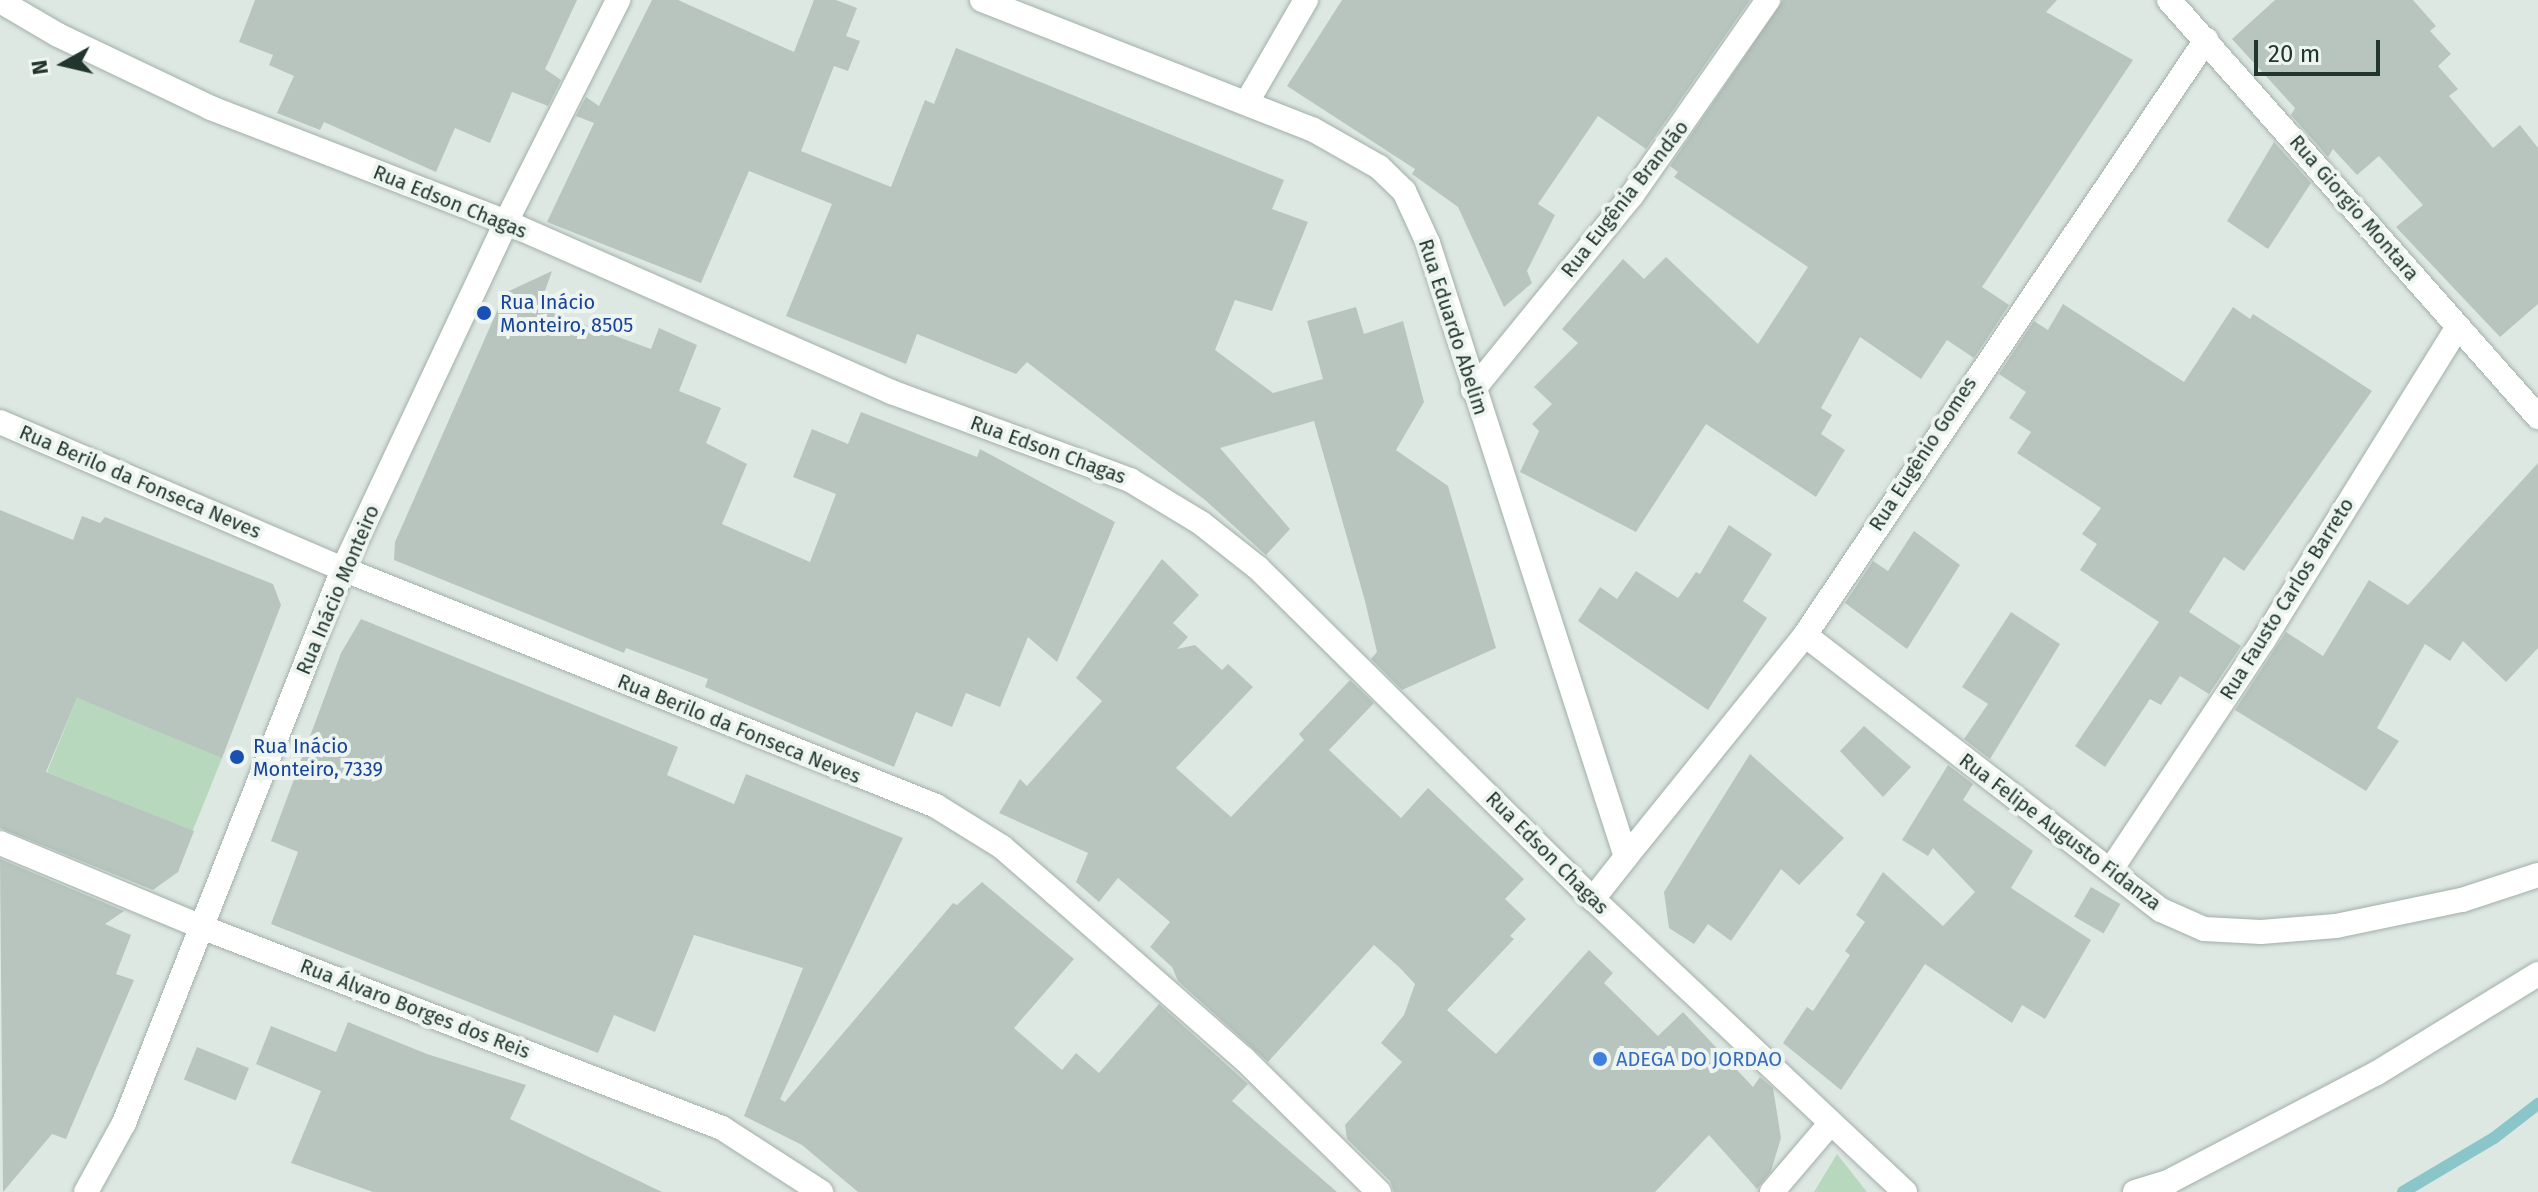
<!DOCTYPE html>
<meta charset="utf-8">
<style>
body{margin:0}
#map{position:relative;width:2538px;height:1192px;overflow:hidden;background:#dee8e3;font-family:"Fira Sans",sans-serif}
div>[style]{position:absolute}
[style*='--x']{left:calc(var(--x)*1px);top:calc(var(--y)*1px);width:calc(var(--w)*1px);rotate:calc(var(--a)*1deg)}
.green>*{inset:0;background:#b8d8be;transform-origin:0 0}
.stream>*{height:12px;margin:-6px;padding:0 6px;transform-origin:6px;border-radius:6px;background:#8ac5c9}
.building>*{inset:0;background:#b7c5be;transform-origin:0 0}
.roads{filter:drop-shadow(0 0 2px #a2afa9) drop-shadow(0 0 2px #a2afa9)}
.minor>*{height:24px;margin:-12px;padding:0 12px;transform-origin:12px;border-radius:12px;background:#fff}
.dots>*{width:22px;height:22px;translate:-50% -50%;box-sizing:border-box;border:4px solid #eef5f1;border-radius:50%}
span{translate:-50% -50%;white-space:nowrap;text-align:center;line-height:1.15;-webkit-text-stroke:8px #eef5f1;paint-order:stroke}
.street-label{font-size:20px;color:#21362f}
.transit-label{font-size:20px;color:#164399}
.left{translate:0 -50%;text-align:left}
.shop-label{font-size:20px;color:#366cbe}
.north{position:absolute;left:24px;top:24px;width:80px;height:80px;-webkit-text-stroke:6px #eef5f1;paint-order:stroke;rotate:262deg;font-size:22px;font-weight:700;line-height:32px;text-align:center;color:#21362f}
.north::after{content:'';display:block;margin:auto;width:28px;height:36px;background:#21362f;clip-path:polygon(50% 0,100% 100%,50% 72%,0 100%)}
.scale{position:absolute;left:2254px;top:40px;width:126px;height:36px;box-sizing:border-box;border:4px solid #21362f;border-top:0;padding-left:10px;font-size:24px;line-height:28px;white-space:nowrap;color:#21362f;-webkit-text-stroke:6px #eef5f1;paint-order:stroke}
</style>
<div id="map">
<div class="green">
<i style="left:77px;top:698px;width:157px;height:80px;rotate:22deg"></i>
<i style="clip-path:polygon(1837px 1154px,1867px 1192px,1814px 1192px)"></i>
</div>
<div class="stream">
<i style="--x:2403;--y:1192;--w:106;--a:-30.7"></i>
<i style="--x:2494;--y:1138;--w:56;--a:-37.7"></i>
</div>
<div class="building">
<i style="clip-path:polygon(255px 0,577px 0,545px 69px,561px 80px,548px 106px,512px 92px,490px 143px,455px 128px,436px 172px,324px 122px,320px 130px,277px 113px,294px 76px,269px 65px,273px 55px,239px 42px)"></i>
<i style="clip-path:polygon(652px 0,678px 0,794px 52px,814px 0,836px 0,857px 8px,846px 36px,860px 41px,848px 71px,834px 66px,801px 151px,891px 187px,925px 100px,934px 104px,956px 48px,1284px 180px,1272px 209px,1308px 222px,1272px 311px,1235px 300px,1215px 350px,1273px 393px,1323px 379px,1307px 321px,1356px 307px,1364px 334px,1403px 321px,1424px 402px,1396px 450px,1448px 486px,1496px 648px,1402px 690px,1371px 659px,1377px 652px,1365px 601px,1314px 421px,1220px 448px,1290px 529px,1266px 555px,1205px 500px,1027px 362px,1016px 374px,917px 334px,906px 364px,786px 316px,832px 204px,749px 171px,701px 283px,547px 222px,594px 123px,576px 116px,586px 97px,599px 106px)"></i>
<i style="clip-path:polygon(1342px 0,1750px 0,1646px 149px,1598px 116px,1538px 204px,1555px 215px,1527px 271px,1532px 283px,1504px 307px,1458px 207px,1412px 174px,1415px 169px,1287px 86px)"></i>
<i style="clip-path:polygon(1783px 0,2057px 0,2046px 12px,2133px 60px,1982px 287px,2009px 305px,1974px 358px,1947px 340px,1921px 379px,1860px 337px,1821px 408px,1832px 415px,1821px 434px,1845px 450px,1816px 497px,1706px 424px,1636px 532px,1520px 472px,1539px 431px,1532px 424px,1552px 404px,1534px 387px,1578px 343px,1562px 329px,1623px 259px,1644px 279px,1666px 257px,1758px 344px,1808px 267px,1674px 177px,1678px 172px,1670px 166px)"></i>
<i style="clip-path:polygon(2275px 0,2413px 0,2436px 26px,2430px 31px,2451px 54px,2438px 66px,2458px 89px,2449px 96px,2493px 148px,2520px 125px,2538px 148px,2538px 304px,2500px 337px,2396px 227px,2423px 205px,2379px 156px,2357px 175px,2333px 149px,2328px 157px,2291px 115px,2295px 108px,2232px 39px)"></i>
<i style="clip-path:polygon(2274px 142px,2311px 183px,2268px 249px,2227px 221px)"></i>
<i style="clip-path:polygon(552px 271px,539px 308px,651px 349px,659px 328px,697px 345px,679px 391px,721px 408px,706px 443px,747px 464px,722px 524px,810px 562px,836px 494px,793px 477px,812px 429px,848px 444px,861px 412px,977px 457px,980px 449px,1115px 522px,1057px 662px,1028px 637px,1000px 707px,966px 693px,952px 727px,916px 712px,894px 767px,705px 687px,708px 679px,626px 648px,624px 653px,394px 560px,395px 542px,505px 293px)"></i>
<i style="clip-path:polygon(2063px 304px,2184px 382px,2233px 307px,2250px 319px,2253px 314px,2372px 391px,2244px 571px,2224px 557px,2189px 612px,2241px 646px,2209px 694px,2180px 676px,2161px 705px,2150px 699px,2105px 767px,2075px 746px,2159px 622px,2080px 570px,2097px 544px,2082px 534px,2101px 508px,2017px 453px,2031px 432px,2009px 418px,2026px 392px,1999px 374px,2034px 321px,2048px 330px)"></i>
<i style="clip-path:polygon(2538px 463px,2538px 648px,2506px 682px,2463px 641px,2450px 661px,2425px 644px,2377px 728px,2399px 741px,2366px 791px,2235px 710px,2286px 632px,2323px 656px,2369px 580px,2408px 605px)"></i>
<i style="clip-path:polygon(0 510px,73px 540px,82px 516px,100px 523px,105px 517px,273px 584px,281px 605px,222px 758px,77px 698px,46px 772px,194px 831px,178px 872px,153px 890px,0 828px)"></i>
<i style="clip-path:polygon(1729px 525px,1772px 554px,1743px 601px,1767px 618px,1708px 710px,1578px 621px,1600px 587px,1617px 599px,1636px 571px,1678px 598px,1696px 572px,1700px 574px)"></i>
<i style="clip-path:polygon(1914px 531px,1960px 565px,1907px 649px,1845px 603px,1873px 561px,1888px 571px)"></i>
<i style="clip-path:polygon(1162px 559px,1199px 595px,1173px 623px,1188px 637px,1177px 649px,1195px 645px,1222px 670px,1228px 664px,1253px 687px,1176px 768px,1231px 817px,1304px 740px,1299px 734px,1350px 680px,1374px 703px,1329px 750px,1401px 818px,1428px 788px,1524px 879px,1505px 899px,1526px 919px,1510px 936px,1514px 939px,1447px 1010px,1496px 1054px,1589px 950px,1613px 973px,1604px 983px,1658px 1036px,1683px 1012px,1753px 1087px,1760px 1077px,1773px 1088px,1781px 1138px,1771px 1171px,1757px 1189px,1709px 1135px,1655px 1192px,1394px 1192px,1390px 1181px,1347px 1139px,1345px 1125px,1402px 1062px,1381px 1043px,1404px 1015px,1415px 984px,1399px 967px,1374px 945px,1268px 1062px,1178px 981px,1172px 967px,1150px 947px,1170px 922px,1118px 878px,1099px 902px,1076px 882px,1088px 853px,999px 813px,1020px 779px,1027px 786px,1102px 701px,1076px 678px)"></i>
<i style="clip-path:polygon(2011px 612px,2060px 644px,1990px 759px,1964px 739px,1988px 704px,1962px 687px)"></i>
<i style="clip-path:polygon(361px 619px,678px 747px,667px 775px,734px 804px,746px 774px,903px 838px,780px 1099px,785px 1102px,953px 903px,957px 905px,982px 882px,1074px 959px,1014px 1028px,1062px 1070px,1076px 1053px,1099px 1073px,1159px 1004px,1248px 1084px,1232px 1101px,1337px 1192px,858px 1192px,802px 1145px,744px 1116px,803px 968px,694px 935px,655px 1032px,614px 1015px,598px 1053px,271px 924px,298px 852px,271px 841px,341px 653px)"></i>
<i style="clip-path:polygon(1864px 726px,1911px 767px,1883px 797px,1840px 751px)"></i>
<i style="clip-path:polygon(1750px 754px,1844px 838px,1799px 885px,1781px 869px,1731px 941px,1708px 924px,1694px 944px,1669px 928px,1664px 892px)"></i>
<i style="clip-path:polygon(1948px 765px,1973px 784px,1963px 800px,2033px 851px,2011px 888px,2091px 940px,2045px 1019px,2022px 1005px,2012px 1023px,1925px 964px,1841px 1090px,1783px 1043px,1807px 1007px,1813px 1011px,1850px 955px,1845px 951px,1865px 922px,1856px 915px,1883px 872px,1943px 926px,1975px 892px,1933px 848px,1928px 856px,1902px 840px)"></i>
<i style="clip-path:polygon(0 859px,124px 911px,105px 924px,131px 935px,116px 974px,134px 980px,66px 1139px,52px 1134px,3px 1192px)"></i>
<i style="left:2091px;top:887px;width:34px;height:34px;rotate:30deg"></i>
<i style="clip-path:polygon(348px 1022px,427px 1054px,526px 1085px,510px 1119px,662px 1192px,373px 1192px,291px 1163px,321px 1091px,256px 1064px,271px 1026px,336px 1052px)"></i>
<i style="left:197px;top:1047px;width:56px;height:35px;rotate:22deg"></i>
</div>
<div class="roads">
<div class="minor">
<i style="--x:982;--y:0;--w:354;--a:21.4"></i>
<i style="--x:1312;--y:129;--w:77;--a:29.6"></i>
<i style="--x:1379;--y:167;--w:35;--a:44"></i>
<i style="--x:1404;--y:191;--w:57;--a:65.2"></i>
<i style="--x:1428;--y:243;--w:645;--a:72.13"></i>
<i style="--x:1626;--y:857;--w:53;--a:128.2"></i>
<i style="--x:2169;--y:0;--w:557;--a:48.49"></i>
<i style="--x:0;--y:1;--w:67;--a:30.4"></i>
<i style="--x:58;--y:35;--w:170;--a:25.5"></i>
<i style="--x:211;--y:108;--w:316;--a:21.1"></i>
<i style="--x:506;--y:222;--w:421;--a:23.8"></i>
<i style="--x:891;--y:392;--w:255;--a:20.2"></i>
<i style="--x:1130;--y:480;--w:83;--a:31.2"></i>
<i style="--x:1201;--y:523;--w:73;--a:38.3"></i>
<i style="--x:1258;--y:568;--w:471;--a:44.7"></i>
<i style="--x:1593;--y:899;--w:428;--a:43.2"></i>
<i style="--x:1247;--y:102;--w:118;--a:-60"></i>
<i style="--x:1473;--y:390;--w:252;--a:-50.8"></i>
<i style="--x:1632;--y:195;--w:238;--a:-55.1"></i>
<i style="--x:0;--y:422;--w:373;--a:23.2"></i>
<i style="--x:343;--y:569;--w:639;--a:21.78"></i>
<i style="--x:936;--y:806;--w:78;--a:31.8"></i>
<i style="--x:1002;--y:847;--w:72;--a:41"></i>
<i style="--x:1056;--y:894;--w:249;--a:41.3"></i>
<i style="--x:1243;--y:1058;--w:191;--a:44.6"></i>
<i style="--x:1805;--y:635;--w:450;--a:37.7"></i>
<i style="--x:2161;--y:910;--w:47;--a:23.8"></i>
<i style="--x:2204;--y:929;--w:57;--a:3"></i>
<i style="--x:2261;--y:932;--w:75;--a:-4.6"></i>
<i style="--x:2336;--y:926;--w:129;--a:-11.7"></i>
<i style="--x:2462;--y:900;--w:80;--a:-18.2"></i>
<i style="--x:0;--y:843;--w:221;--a:22.6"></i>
<i style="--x:204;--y:928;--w:555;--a:21.11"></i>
<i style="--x:722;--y:1128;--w:118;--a:32.9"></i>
<i style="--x:1626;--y:857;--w:285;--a:-51.1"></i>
<i style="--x:1805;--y:635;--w:718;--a:-56.02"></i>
<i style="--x:2112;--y:868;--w:273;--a:-56.4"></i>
<i style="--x:2263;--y:641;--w:370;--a:-58.2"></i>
<i style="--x:86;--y:1192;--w:79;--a:-61.2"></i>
<i style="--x:124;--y:1123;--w:596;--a:-68.43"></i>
<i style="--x:343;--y:569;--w:383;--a:-64.8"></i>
<i style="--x:506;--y:222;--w:249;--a:-63.2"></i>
<i style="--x:1772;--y:1192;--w:88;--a:-49.6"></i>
<i style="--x:2135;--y:1192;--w:37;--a:-17"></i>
<i style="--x:2170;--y:1181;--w:233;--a:-27.6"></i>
<i style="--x:2377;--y:1073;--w:189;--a:-31.6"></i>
</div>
</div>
<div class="dots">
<i style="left:484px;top:313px;background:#1a4fb4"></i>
<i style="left:237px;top:757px;background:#1a4fb4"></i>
<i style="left:1600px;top:1059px;background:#3f7fe0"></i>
</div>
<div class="street-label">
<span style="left:1625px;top:199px;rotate:-52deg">Rua Eugênia Brandão</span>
<span style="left:450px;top:202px;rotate:22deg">Rua Edson Chagas</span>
<span style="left:2354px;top:208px;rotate:49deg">Rua Giorgio Montara</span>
<span style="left:1453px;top:327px;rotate:72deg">Rua Eduardo Abelim</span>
<span style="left:1048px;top:450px;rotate:20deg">Rua Edson Chagas</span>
<span style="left:1923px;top:454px;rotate:-57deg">Rua Eugênio Gomes</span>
<span style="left:140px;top:482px;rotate:23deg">Rua Berilo da Fonseca Neves</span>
<span style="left:338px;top:590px;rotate:-67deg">Rua Inácio Monteiro</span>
<span style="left:2287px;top:599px;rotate:-58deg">Rua Fausto Carlos Barreto</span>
<span style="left:739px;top:729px;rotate:22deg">Rua Berilo da Fonseca Neves</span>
<span style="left:2060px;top:832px;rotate:37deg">Rua Felipe Augusto Fidanza</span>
<span style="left:1547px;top:853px;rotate:45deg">Rua Edson Chagas</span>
<span style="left:415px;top:1009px;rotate:21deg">Rua Álvaro Borges dos Reis</span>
</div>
<div class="transit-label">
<span class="left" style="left:500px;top:314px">Rua Inácio<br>Monteiro, 8505</span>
<span class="left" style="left:253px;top:758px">Rua Inácio<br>Monteiro, 7339</span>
</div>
<div class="shop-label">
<span class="left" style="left:1616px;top:1059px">ADEGA DO JORDAO</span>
</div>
<div class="north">N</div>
<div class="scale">20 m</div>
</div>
